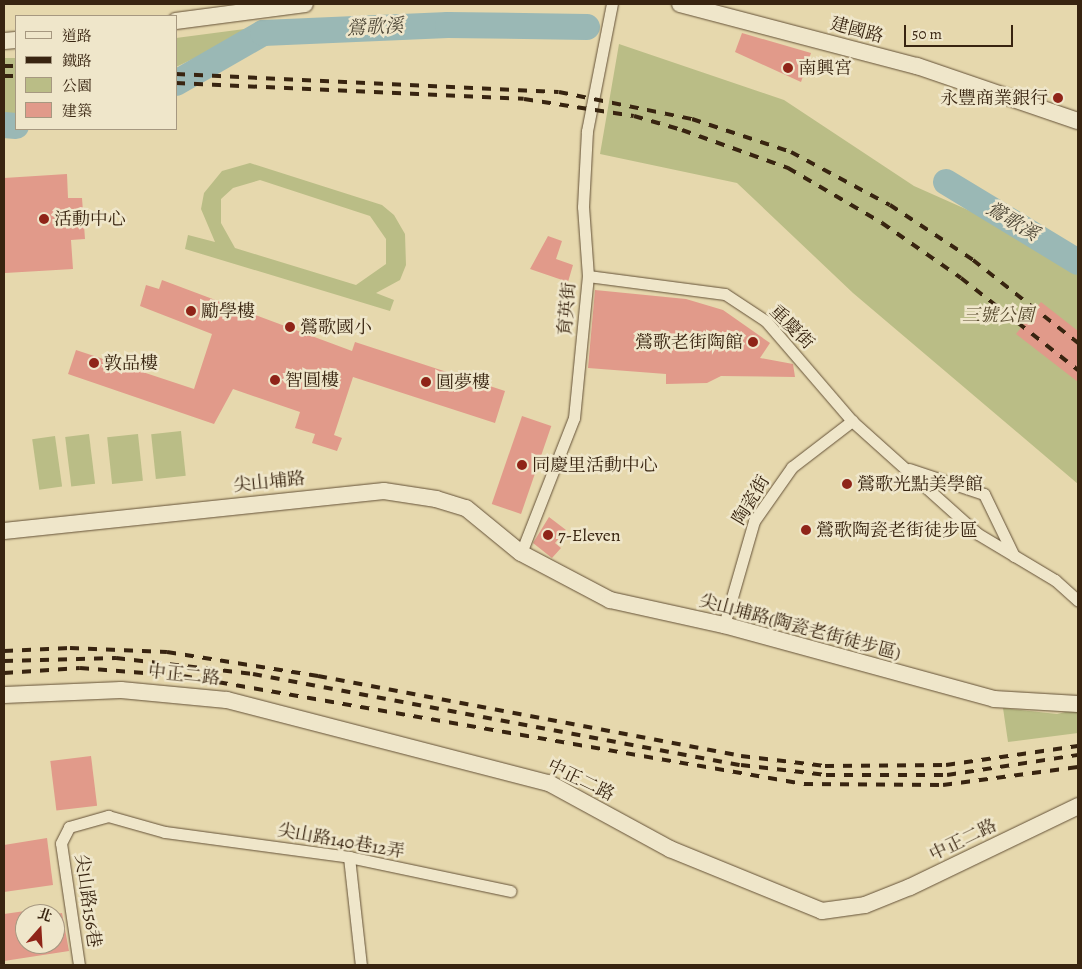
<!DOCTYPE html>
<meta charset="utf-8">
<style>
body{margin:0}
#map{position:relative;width:1082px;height:969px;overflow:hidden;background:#e6d8ad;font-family:Alegreya,"Noto Serif TC",serif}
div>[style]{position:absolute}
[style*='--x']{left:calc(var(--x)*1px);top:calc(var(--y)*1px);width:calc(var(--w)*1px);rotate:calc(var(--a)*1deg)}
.green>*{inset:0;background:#babd86;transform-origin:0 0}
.river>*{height:26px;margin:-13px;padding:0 13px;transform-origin:13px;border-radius:13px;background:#9ab8b5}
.building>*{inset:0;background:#e19a8a;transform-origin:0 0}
.roads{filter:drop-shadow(0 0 1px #645137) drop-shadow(0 0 1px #645137)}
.street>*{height:11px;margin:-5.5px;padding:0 5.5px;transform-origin:5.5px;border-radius:5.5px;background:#efe6ca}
.secondary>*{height:16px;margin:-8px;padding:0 8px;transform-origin:8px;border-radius:8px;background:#efe6ca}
.rail>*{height:4px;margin-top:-2px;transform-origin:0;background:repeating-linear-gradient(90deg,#382410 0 9px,transparent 0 18px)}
.dots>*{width:14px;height:14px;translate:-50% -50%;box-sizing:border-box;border:2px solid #efe6ca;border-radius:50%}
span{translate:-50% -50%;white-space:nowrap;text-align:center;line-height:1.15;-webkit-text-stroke:5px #efe6ca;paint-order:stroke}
.street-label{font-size:18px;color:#382410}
.poi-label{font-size:18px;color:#382410}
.left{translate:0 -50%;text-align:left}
.right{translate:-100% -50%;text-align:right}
.park-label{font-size:18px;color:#584a2e;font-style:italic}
.water-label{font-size:19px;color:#504939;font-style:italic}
.frame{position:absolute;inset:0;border:5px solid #382410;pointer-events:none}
.legend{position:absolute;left:15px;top:15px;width:162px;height:115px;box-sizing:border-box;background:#efe6ca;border:1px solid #a69880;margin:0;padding:6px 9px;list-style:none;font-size:15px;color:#382410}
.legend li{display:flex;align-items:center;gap:10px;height:25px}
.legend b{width:25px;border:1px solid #a69880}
.north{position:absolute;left:15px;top:904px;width:50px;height:50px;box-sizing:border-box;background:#efe6ca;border:1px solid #a69880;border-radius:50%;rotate:19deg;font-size:14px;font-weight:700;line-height:20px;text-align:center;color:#382410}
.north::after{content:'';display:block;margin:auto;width:18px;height:22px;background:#8f2418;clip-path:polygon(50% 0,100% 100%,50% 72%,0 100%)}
.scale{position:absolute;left:904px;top:25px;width:109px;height:22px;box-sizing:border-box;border:2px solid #382410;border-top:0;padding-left:6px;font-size:15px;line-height:18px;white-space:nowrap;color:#382410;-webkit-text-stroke:4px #efe6ca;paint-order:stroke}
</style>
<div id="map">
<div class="green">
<i style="clip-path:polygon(259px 27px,176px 67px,176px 38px)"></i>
<i style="clip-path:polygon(619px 44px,784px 100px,914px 186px,986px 218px,1078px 272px,1078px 484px,853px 293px,737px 183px,600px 154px)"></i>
<i style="left:16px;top:58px;width:57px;height:12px;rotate:90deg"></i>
<i style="clip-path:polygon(evenodd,250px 163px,382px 205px,394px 215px,405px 234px,406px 265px,400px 280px,376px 293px,394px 300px,390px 311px,185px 249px,188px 235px,215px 242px,201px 209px,204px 193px,222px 171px,250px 163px,260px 180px,370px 216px,386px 239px,386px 264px,356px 285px,235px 248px,221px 223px,221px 199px,233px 188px,260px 180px)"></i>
<i style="left:181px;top:431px;width:45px;height:30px;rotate:84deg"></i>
<i style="left:89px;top:434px;width:50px;height:24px;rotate:83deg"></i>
<i style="left:138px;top:434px;width:47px;height:31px;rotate:84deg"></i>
<i style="left:55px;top:436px;width:51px;height:23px;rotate:82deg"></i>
<i style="clip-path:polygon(1003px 708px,1057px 714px,1078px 709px,1078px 733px,1008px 742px)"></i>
</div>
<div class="river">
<i style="--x:176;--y:83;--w:100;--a:-29.9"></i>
<i style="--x:263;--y:33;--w:185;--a:-2.5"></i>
<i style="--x:448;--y:25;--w:139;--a:0.8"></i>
<i style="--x:4;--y:125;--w:12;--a:5"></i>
<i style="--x:946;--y:182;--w:154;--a:31.2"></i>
</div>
<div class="building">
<i style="clip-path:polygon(742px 33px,811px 53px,801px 82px,735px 52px)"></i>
<i style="clip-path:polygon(67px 174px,68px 198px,82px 198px,85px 239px,71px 240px,73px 269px,5px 273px,4px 178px)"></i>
<i style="clip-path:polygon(548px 236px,562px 241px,556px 259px,573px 265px,568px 282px,530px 269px)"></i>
<i style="clip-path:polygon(162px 280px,352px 351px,355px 342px,505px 391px,495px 423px,353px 377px,334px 435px,342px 438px,337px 451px,312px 443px,315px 434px,295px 428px,300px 412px,233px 389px,214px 424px,68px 374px,76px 350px,194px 389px,212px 334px,140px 306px,146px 285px,159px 289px)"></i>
<i style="clip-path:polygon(595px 290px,686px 299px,723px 310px,770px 343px,760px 358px,793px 364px,795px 377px,721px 376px,707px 383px,666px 384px,666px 374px,588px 368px)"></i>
<i style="clip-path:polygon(1041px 302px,1078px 331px,1078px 382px,1016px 334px)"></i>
<i style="left:522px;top:416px;width:31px;height:93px;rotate:19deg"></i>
<i style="clip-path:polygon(549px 517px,566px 530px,555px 543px,561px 548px,552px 558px,533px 543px)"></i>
<i style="left:91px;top:756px;width:50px;height:41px;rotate:83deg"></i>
<i style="clip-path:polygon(47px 838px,53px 885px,4px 892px,4px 845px)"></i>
<i style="clip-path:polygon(25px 911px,25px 944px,55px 944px,55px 914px,62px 913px,69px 951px,4px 961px,4px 914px)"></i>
</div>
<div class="roads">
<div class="street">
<i style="--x:588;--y:276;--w:138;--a:7.5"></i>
<i style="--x:725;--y:294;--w:49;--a:33.4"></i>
<i style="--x:766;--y:321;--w:132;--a:49.3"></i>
<i style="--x:852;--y:421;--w:169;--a:41.9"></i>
<i style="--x:978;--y:534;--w:90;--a:30.9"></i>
<i style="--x:1055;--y:580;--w:31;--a:42"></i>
<i style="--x:909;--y:469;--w:79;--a:18.4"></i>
<i style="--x:984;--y:494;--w:69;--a:64.2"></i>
<i style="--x:521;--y:553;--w:145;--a:-68.6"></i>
<i style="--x:574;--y:418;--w:143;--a:-84.4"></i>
<i style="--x:588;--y:276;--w:69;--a:-94.1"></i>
<i style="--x:583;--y:207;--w:76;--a:-87"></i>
<i style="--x:587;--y:131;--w:129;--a:-78.9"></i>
<i style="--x:724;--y:625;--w:108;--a:-73.9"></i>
<i style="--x:754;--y:521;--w:66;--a:-54.9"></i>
<i style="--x:792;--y:467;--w:76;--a:-37.5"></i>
<i style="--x:349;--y:857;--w:109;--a:83.7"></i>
<i style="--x:79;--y:965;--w:123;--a:-98.4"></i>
<i style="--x:61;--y:843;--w:18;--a:-63"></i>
<i style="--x:69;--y:827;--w:41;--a:-15.8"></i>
<i style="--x:108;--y:816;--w:59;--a:15.7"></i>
<i style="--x:165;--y:832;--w:186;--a:7.7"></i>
<i style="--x:349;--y:857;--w:165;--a:11.9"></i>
</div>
<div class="secondary">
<i style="--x:680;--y:4;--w:245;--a:14.7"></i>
<i style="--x:917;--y:66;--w:170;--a:18.9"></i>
<i style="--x:176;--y:21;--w:130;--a:-7.5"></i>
<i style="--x:4;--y:41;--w:12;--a:-5"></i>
<i style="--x:4;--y:531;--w:382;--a:-6"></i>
<i style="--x:384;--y:491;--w:53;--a:8.7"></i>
<i style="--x:436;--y:499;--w:31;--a:17"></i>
<i style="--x:466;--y:508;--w:71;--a:39.3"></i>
<i style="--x:521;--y:553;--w:101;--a:27.8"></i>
<i style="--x:610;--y:600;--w:117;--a:12.4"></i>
<i style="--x:724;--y:625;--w:280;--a:15.3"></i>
<i style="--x:994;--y:699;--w:84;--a:3.4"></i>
<i style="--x:4;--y:695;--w:117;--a:-2.4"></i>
<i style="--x:121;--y:690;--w:106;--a:5.4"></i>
<i style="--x:227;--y:700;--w:333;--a:14.5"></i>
<i style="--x:549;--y:783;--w:138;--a:28.6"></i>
<i style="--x:670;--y:849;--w:164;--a:22.2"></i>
<i style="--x:822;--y:911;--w:43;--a:-7.9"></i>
<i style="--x:865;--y:905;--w:48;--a:-21.8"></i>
<i style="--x:910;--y:887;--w:187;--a:-25.7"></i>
</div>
</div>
<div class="rail">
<i style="--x:4;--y:66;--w:12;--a:0"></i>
<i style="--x:176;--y:74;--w:383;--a:2.7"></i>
<i style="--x:559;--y:92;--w:136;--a:11.5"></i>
<i style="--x:692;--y:119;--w:104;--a:18.4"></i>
<i style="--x:791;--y:152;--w:112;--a:28.2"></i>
<i style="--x:890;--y:205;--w:100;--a:33.5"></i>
<i style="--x:973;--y:260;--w:134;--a:38.3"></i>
<i style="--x:4;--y:76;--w:12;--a:0"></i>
<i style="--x:176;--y:83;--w:348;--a:2.6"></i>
<i style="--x:524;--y:99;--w:111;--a:8.8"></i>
<i style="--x:634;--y:116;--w:50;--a:16.3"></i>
<i style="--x:682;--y:130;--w:113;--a:19.7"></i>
<i style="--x:788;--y:168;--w:109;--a:30.3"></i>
<i style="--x:882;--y:223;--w:96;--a:34.8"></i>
<i style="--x:961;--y:278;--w:149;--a:38.2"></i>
<i style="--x:4;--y:651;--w:66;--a:-2.6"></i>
<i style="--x:70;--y:648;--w:97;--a:2.4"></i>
<i style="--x:167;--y:652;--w:153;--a:9"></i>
<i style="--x:318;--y:676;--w:430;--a:10.7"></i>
<i style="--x:741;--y:756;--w:85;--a:6.8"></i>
<i style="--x:825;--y:766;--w:121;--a:-0.5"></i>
<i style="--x:946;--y:765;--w:133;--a:-8.2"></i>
<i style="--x:4;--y:661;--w:112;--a:-1.5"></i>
<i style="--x:116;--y:658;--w:138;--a:6.7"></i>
<i style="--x:253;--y:674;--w:496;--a:10.6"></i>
<i style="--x:741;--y:765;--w:86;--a:6.7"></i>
<i style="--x:826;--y:775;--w:121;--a:0"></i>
<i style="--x:947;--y:775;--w:133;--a:-8.7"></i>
<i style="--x:4;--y:673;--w:76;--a:-3.8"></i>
<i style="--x:80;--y:668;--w:103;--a:4.4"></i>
<i style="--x:183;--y:676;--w:630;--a:9.87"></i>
<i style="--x:804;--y:784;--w:139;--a:0.4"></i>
<i style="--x:943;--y:785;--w:136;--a:-7.6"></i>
</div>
<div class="dots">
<i style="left:788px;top:68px;background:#8f2418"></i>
<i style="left:1058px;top:98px;background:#8f2418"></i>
<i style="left:44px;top:219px;background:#8f2418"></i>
<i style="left:191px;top:311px;background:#8f2418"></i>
<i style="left:290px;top:327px;background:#8f2418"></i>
<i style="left:753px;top:342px;background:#8f2418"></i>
<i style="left:94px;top:363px;background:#8f2418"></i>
<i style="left:275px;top:380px;background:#8f2418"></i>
<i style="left:426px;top:382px;background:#8f2418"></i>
<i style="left:522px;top:465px;background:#8f2418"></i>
<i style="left:847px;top:484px;background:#8f2418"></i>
<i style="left:806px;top:530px;background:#8f2418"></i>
<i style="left:548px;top:535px;background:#8f2418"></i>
</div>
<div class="street-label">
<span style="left:857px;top:30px;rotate:15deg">建國路</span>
<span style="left:567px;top:309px;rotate:-85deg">育英街</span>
<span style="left:792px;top:327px;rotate:45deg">重慶街</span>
<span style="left:269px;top:482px;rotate:-6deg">尖山埔路</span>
<span style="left:751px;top:500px;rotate:-59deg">陶瓷街</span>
<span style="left:800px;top:627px;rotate:15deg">尖山埔路(陶瓷老街徒步區)</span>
<span style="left:184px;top:675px;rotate:6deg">中正二路</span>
<span style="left:581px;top:780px;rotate:26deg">中正二路</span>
<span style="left:963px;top:840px;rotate:-26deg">中正二路</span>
<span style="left:341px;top:841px;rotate:10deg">尖山路140巷12弄</span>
<span style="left:88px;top:901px;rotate:82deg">尖山路156巷</span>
</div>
<div class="poi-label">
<span class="left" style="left:798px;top:68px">南興宮</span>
<span class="right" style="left:1048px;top:98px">永豐商業銀行</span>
<span class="left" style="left:54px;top:219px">活動中心</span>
<span class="left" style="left:201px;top:311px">勵學樓</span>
<span class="left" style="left:300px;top:327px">鶯歌國小</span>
<span class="right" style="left:743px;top:342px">鶯歌老街陶館</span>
<span class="left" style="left:104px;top:363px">敦品樓</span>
<span class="left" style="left:285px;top:380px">智圓樓</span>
<span class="left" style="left:436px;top:382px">圓夢樓</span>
<span class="left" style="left:532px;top:465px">同慶里活動中心</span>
<span class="left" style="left:857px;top:484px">鶯歌光點美學館</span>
<span class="left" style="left:816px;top:530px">鶯歌陶瓷老街徒步區</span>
<span class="left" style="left:558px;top:535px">7-Eleven</span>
</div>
<div class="park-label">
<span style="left:998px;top:315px">三號公園</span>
</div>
<div class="water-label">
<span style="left:375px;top:28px;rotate:-3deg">鶯歌溪</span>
<span style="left:1012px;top:222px;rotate:31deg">鶯歌溪</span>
</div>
<div class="frame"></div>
<ul class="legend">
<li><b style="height:6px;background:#efe6ca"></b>道路</li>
<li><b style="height:6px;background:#382410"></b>鐵路</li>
<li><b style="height:14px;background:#babd86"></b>公園</li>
<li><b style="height:14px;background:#e19a8a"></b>建築</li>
</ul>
<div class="north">北</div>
<div class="scale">50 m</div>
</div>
